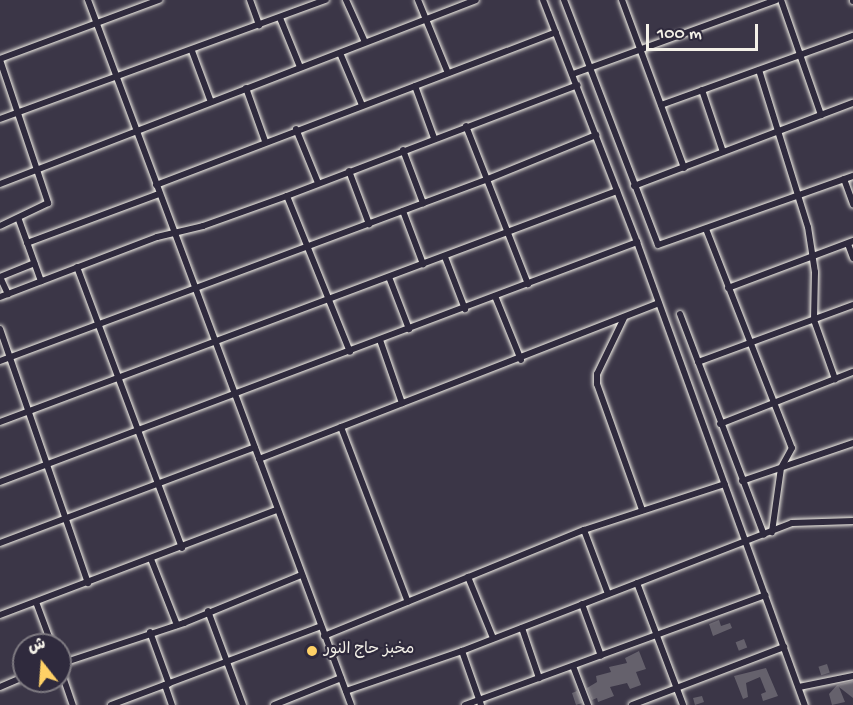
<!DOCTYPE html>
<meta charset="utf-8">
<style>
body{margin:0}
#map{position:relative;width:853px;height:705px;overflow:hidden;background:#3b3647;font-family:"Gochi Hand","Playpen Sans Arabic",sans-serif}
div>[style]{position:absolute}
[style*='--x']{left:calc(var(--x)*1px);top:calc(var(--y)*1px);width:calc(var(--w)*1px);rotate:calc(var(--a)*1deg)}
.building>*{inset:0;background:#65616c;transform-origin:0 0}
.roads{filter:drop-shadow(0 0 2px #f4f1e8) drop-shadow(0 0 2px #f4f1e8)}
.street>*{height:6px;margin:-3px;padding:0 3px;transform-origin:3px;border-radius:3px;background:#2f2a3d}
.dots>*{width:16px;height:16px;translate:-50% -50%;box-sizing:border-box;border:3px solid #2f2a3d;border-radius:50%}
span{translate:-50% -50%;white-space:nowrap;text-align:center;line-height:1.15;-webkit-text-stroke:4.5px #2f2a3d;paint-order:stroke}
.poi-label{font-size:16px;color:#f4f1e8}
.left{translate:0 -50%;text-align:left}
.north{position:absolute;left:12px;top:633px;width:60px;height:60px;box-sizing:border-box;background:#2f2a3d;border:2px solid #7e7a81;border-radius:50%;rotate:343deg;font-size:16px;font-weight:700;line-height:24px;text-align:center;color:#f4f1e8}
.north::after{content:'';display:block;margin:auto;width:21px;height:27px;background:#ffd166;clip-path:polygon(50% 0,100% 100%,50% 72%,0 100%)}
.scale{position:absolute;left:646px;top:24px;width:112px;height:27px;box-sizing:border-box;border:3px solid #f4f1e8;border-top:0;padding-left:8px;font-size:18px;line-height:21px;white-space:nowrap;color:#f4f1e8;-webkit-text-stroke:4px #2f2a3d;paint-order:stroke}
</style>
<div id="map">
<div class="building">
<i style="clip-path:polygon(719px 620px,721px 626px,730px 623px,732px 628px,713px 636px,709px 624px)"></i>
<i style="left:744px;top:639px;width:9px;height:9px;rotate:69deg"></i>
<i style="clip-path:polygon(639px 651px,646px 669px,636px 672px,641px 685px,630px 689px,627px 683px,610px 687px,614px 696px,598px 702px,597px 698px,592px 700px,587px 688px,597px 682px,596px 676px,611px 672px,609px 667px,627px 663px,625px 658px)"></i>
<i style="left:827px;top:664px;width:9px;height:9px;rotate:72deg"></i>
<i style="clip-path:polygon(766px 668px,778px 696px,763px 701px,761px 694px,766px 692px,760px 677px,746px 683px,748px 697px,743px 699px,734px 676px)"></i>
<i style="clip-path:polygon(853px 681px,853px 698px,839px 687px,845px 702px,832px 705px,829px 694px,837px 685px)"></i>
<i style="clip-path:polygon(577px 691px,582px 703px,576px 705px,572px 693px)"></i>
<i style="clip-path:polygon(702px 696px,704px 702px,695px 705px,693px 698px)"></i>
</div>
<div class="roads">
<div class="street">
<i style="--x:88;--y:0;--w:752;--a:69.54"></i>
<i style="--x:250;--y:0;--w:27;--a:70"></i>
<i style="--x:346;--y:0;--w:46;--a:65.7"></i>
<i style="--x:418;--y:0;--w:79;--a:67.7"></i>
<i style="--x:543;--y:0;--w:260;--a:68.8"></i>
<i style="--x:637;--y:242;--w:493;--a:70.1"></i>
<i style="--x:564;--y:0;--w:262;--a:69"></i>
<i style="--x:658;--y:245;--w:207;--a:-19.5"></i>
<i style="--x:622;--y:0;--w:179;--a:69.7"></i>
<i style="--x:781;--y:0;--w:122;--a:70.8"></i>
<i style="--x:853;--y:0;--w:1;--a:90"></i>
<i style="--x:280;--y:18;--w:53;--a:67.8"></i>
<i style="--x:192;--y:51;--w:54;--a:69.6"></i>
<i style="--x:340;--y:53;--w:56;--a:67.1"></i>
<i style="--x:0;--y:59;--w:170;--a:-20.4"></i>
<i style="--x:0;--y:60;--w:151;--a:71.4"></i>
<i style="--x:48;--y:203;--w:53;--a:154.4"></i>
<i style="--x:759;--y:70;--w:164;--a:72.7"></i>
<i style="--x:808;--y:227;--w:46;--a:81.2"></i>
<i style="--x:815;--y:272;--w:48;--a:91.2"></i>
<i style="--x:814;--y:320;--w:63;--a:70.4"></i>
<i style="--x:573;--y:74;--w:216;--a:-20"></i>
<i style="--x:415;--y:86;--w:55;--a:69.9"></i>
<i style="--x:246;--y:88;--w:56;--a:70.3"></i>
<i style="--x:702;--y:90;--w:65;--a:71.3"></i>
<i style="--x:661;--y:105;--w:204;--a:-19.8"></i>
<i style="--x:0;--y:119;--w:347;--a:-20.1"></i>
<i style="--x:466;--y:126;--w:170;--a:68.6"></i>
<i style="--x:296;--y:129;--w:58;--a:67.8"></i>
<i style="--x:403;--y:150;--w:57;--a:69.3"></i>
<i style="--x:349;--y:171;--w:57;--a:69.3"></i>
<i style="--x:844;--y:179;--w:27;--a:70"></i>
<i style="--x:0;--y:184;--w:510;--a:-21.13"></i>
<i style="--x:156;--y:185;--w:428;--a:-20.9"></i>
<i style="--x:634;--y:186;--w:234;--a:-20.8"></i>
<i style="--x:287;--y:196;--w:168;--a:68"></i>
<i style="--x:403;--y:211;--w:57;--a:69.3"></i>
<i style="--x:19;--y:220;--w:65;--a:70.2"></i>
<i style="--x:706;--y:229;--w:235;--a:68.6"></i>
<i style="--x:792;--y:448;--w:23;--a:119"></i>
<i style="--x:781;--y:468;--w:65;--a:98"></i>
<i style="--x:27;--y:243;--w:141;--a:-20.4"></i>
<i style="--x:848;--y:244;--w:15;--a:70"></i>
<i style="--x:445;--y:257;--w:56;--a:69"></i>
<i style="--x:77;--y:267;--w:300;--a:69.5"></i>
<i style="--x:0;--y:277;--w:37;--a:-22"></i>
<i style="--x:0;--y:277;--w:19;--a:65"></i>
<i style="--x:389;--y:277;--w:56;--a:69"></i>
<i style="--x:728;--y:288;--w:134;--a:-20.6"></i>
<i style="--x:495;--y:296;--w:69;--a:67.9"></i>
<i style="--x:0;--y:297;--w:168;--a:-20.9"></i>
<i style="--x:157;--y:237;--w:47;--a:-13.4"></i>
<i style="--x:203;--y:226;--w:89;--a:-19.7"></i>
<i style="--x:287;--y:196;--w:311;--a:-20.9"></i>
<i style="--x:680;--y:314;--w:236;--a:69.2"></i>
<i style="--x:624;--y:318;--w:62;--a:115.7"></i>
<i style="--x:597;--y:374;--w:10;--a:90"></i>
<i style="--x:597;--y:384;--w:134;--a:70.3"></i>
<i style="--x:0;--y:329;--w:269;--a:70.9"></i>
<i style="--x:380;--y:340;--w:67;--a:70.8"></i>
<i style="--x:0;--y:361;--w:521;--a:-20.45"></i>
<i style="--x:488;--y:179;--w:117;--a:-22.2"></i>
<i style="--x:698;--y:362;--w:165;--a:-20.2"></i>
<i style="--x:0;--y:422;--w:659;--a:-20.53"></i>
<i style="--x:720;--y:424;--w:143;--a:-21.4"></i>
<i style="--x:341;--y:427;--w:187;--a:69.1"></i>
<i style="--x:259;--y:459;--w:429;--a:-21.3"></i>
<i style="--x:742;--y:481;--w:117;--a:-18.9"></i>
<i style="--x:0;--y:482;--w:681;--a:-20.64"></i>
<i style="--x:584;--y:530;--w:68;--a:69.4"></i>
<i style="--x:0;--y:543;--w:272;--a:-20.6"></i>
<i style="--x:151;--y:559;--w:71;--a:68.5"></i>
<i style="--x:468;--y:577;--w:66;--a:67.7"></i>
<i style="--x:637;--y:583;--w:130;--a:69.3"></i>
<i style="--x:36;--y:602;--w:46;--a:69.6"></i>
<i style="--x:582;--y:604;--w:55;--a:69.9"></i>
<i style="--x:208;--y:611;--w:100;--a:69.6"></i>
<i style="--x:0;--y:615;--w:296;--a:-20.8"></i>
<i style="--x:522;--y:628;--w:53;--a:71.2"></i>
<i style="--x:150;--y:632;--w:55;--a:69.9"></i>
<i style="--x:324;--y:636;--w:281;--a:-22.2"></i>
<i style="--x:584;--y:530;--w:148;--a:-18.1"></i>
<i style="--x:462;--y:651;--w:57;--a:70.6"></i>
<i style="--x:60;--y:664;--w:131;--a:-18.3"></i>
<i style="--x:184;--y:623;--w:126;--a:-22.3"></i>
<i style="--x:573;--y:666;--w:42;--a:69"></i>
<i style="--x:60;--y:668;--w:39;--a:71"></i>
<i style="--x:165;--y:685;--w:21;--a:71"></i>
<i style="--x:0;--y:687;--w:26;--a:-23"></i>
<i style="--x:799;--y:687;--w:55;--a:-11.5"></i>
<i style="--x:346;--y:691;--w:123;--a:-19"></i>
<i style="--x:462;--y:651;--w:354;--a:-21.2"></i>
<i style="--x:792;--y:523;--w:61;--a:-1.9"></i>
<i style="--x:111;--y:705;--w:224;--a:-20.6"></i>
<i style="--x:274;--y:705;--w:72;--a:-21.9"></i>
<i style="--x:465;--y:705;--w:320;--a:-20.1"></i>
<i style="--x:632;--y:705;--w:163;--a:-20.9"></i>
</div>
</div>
<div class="dots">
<i style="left:312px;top:651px;background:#ffd166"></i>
</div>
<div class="poi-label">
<span class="left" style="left:324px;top:651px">مخبز حاج النور</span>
</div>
<div class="north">ش</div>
<div class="scale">100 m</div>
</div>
